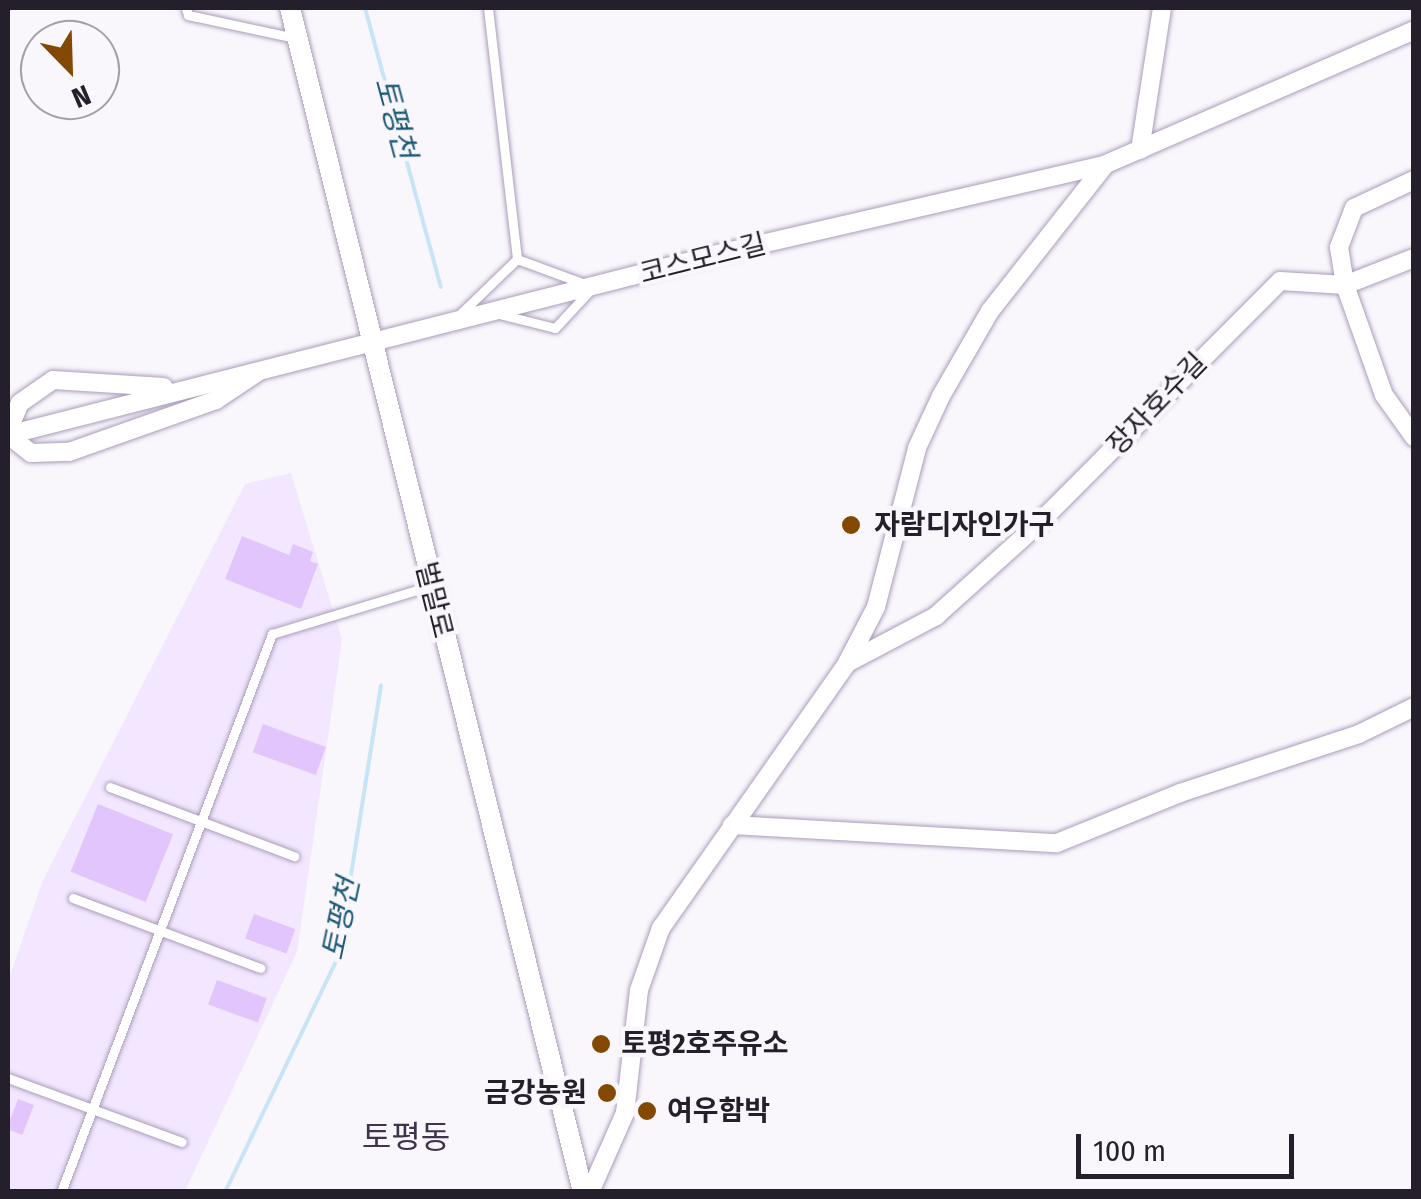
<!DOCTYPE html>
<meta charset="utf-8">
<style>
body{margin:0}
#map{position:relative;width:1421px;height:1199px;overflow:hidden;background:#f9f6fc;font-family:"Fira Sans Condensed","Noto Sans KR",sans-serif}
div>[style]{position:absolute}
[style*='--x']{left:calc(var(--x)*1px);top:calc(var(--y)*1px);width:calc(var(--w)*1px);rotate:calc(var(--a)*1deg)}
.built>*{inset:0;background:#f2e7ff}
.stream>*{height:4px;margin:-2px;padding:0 2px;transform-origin:2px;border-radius:2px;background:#c7e5f6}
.building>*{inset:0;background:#e1c5fc;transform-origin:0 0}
.roads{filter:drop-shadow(0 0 2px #ab9cba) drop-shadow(0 0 2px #ab9cba)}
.service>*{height:9px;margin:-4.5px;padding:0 4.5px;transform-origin:4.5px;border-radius:4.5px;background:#fff}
.minor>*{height:18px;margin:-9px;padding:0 9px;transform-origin:9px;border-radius:9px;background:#fff}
.tertiary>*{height:20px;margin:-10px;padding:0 10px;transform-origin:10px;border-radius:10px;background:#fff}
.dots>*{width:28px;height:28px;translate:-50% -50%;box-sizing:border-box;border:5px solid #f9f6fc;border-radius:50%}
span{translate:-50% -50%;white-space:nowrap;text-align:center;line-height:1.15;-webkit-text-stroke:9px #f9f6fc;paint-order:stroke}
.street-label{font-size:28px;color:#241f2a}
.poi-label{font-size:28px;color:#241f2a;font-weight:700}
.left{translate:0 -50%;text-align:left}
.right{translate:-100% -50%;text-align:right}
.water-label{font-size:30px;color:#1d5b78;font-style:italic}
.quarter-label{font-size:32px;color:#40334c}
.frame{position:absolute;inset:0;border:10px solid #241f2a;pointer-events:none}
.north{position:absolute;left:20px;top:20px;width:100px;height:100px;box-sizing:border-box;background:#f9f6fc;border:2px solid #a4a0a8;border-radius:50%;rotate:157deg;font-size:28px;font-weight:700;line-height:40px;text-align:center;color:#241f2a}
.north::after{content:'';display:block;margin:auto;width:35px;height:45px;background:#834801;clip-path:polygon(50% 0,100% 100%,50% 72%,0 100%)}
.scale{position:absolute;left:1076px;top:1134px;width:218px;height:45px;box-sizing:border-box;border:5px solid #241f2a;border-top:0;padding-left:12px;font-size:30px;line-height:35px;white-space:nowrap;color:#241f2a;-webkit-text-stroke:8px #f9f6fc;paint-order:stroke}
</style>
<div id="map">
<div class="built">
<i style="clip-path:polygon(291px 473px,342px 640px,297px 952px,185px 1191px,8px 1192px,8px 981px,43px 880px,245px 484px)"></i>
</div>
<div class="stream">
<i style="--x:365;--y:8;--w:289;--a:74.8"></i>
<i style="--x:225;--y:1192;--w:261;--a:-64.3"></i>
<i style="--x:338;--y:957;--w:275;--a:-81"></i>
</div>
<div class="building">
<i style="clip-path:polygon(242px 536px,289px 555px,293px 544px,313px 552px,310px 561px,318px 564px,301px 609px,225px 579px)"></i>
<i style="left:263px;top:724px;width:67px;height:30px;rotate:20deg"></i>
<i style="left:98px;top:804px;width:81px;height:73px;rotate:22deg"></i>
<i style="left:254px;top:914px;width:44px;height:26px;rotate:20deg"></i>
<i style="left:217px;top:980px;width:53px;height:26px;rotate:20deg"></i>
<i style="left:18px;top:1099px;width:17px;height:32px;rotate:21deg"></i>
</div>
<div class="roads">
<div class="service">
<i style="--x:186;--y:8;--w:7;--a:74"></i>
<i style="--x:188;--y:15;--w:109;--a:12.1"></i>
<i style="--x:488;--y:8;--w:253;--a:83.4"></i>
<i style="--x:457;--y:317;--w:83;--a:-44"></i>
<i style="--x:517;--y:259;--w:81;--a:20.2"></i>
<i style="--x:593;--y:287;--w:56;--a:132.8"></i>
<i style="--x:555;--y:328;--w:58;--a:-166"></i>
<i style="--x:110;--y:787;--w:197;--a:20.6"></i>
<i style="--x:73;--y:898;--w:200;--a:20.5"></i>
<i style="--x:8;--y:1078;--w:185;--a:20.2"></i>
<i style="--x:61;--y:1192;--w:597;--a:-69.29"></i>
<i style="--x:272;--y:634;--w:165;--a:-16.9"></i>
</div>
<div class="minor">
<i style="--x:1140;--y:150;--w:144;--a:-81.2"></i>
<i style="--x:1414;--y:180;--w:66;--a:155"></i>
<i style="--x:1354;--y:208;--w:42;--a:111"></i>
<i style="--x:1339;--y:247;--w:38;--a:81"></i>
<i style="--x:1345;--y:285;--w:74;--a:-21.4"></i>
<i style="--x:8;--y:431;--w:30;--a:-67"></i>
<i style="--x:20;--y:403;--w:40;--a:-34.9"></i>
<i style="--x:53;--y:380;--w:111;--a:3.6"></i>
<i style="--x:8;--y:435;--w:733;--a:-14.3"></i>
<i style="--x:718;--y:254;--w:396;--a:-13"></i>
<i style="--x:1104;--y:165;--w:338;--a:-23.5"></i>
<i style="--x:8;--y:435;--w:29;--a:38"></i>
<i style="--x:31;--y:453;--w:38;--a:-2"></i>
<i style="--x:69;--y:452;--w:156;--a:-19.5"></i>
<i style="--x:216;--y:400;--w:50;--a:-33.7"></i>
<i style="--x:847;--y:663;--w:101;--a:-27.8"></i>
<i style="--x:936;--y:616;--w:133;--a:-42"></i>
<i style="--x:1035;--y:527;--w:347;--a:-45.1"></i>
<i style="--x:1280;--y:281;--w:65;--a:3.5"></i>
<i style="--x:1345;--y:285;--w:117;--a:70.5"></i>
<i style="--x:1384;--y:395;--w:52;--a:54.5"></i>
<i style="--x:732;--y:825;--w:325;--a:3.2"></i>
<i style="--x:1057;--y:843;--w:133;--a:-22.1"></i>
<i style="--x:1180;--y:793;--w:188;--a:-18.2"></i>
<i style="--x:1359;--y:734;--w:61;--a:-26.1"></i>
<i style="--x:590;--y:1192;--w:86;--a:-66.1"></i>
<i style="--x:625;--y:1113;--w:124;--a:-83.5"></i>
<i style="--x:639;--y:990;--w:66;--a:-70.5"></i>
<i style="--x:661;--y:928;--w:324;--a:-54.9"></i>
<i style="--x:847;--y:663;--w:63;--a:-62.6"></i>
<i style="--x:876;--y:607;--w:164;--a:-75.5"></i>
<i style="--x:917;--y:448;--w:57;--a:-65.2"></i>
<i style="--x:941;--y:396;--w:98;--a:-60"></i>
<i style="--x:990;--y:311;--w:184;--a:-51.8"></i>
</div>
<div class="tertiary">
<i style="--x:290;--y:8;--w:1220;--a:76.1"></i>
</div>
</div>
<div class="dots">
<i style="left:851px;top:525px;background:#834801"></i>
<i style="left:601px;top:1044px;background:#834801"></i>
<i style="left:607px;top:1093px;background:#834801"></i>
<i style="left:647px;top:1111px;background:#834801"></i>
</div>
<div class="street-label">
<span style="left:703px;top:259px;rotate:-14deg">코스모스길</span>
<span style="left:1157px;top:404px;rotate:-46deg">장자호수길</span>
<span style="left:434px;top:600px;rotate:76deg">벌말로</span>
</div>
<div class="poi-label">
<span class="left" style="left:874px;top:525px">자람디자인가구</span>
<span class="left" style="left:621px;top:1044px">토평2호주유소</span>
<span class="right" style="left:587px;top:1093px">금강농원</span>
<span class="left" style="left:667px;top:1111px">여우함박</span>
</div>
<div class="water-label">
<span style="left:395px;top:118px;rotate:75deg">토평천</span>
<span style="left:341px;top:919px;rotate:-78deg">토평천</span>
</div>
<div class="quarter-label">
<span style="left:406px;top:1137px">토평동</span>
</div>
<div class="frame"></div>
<div class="north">N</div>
<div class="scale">100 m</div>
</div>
